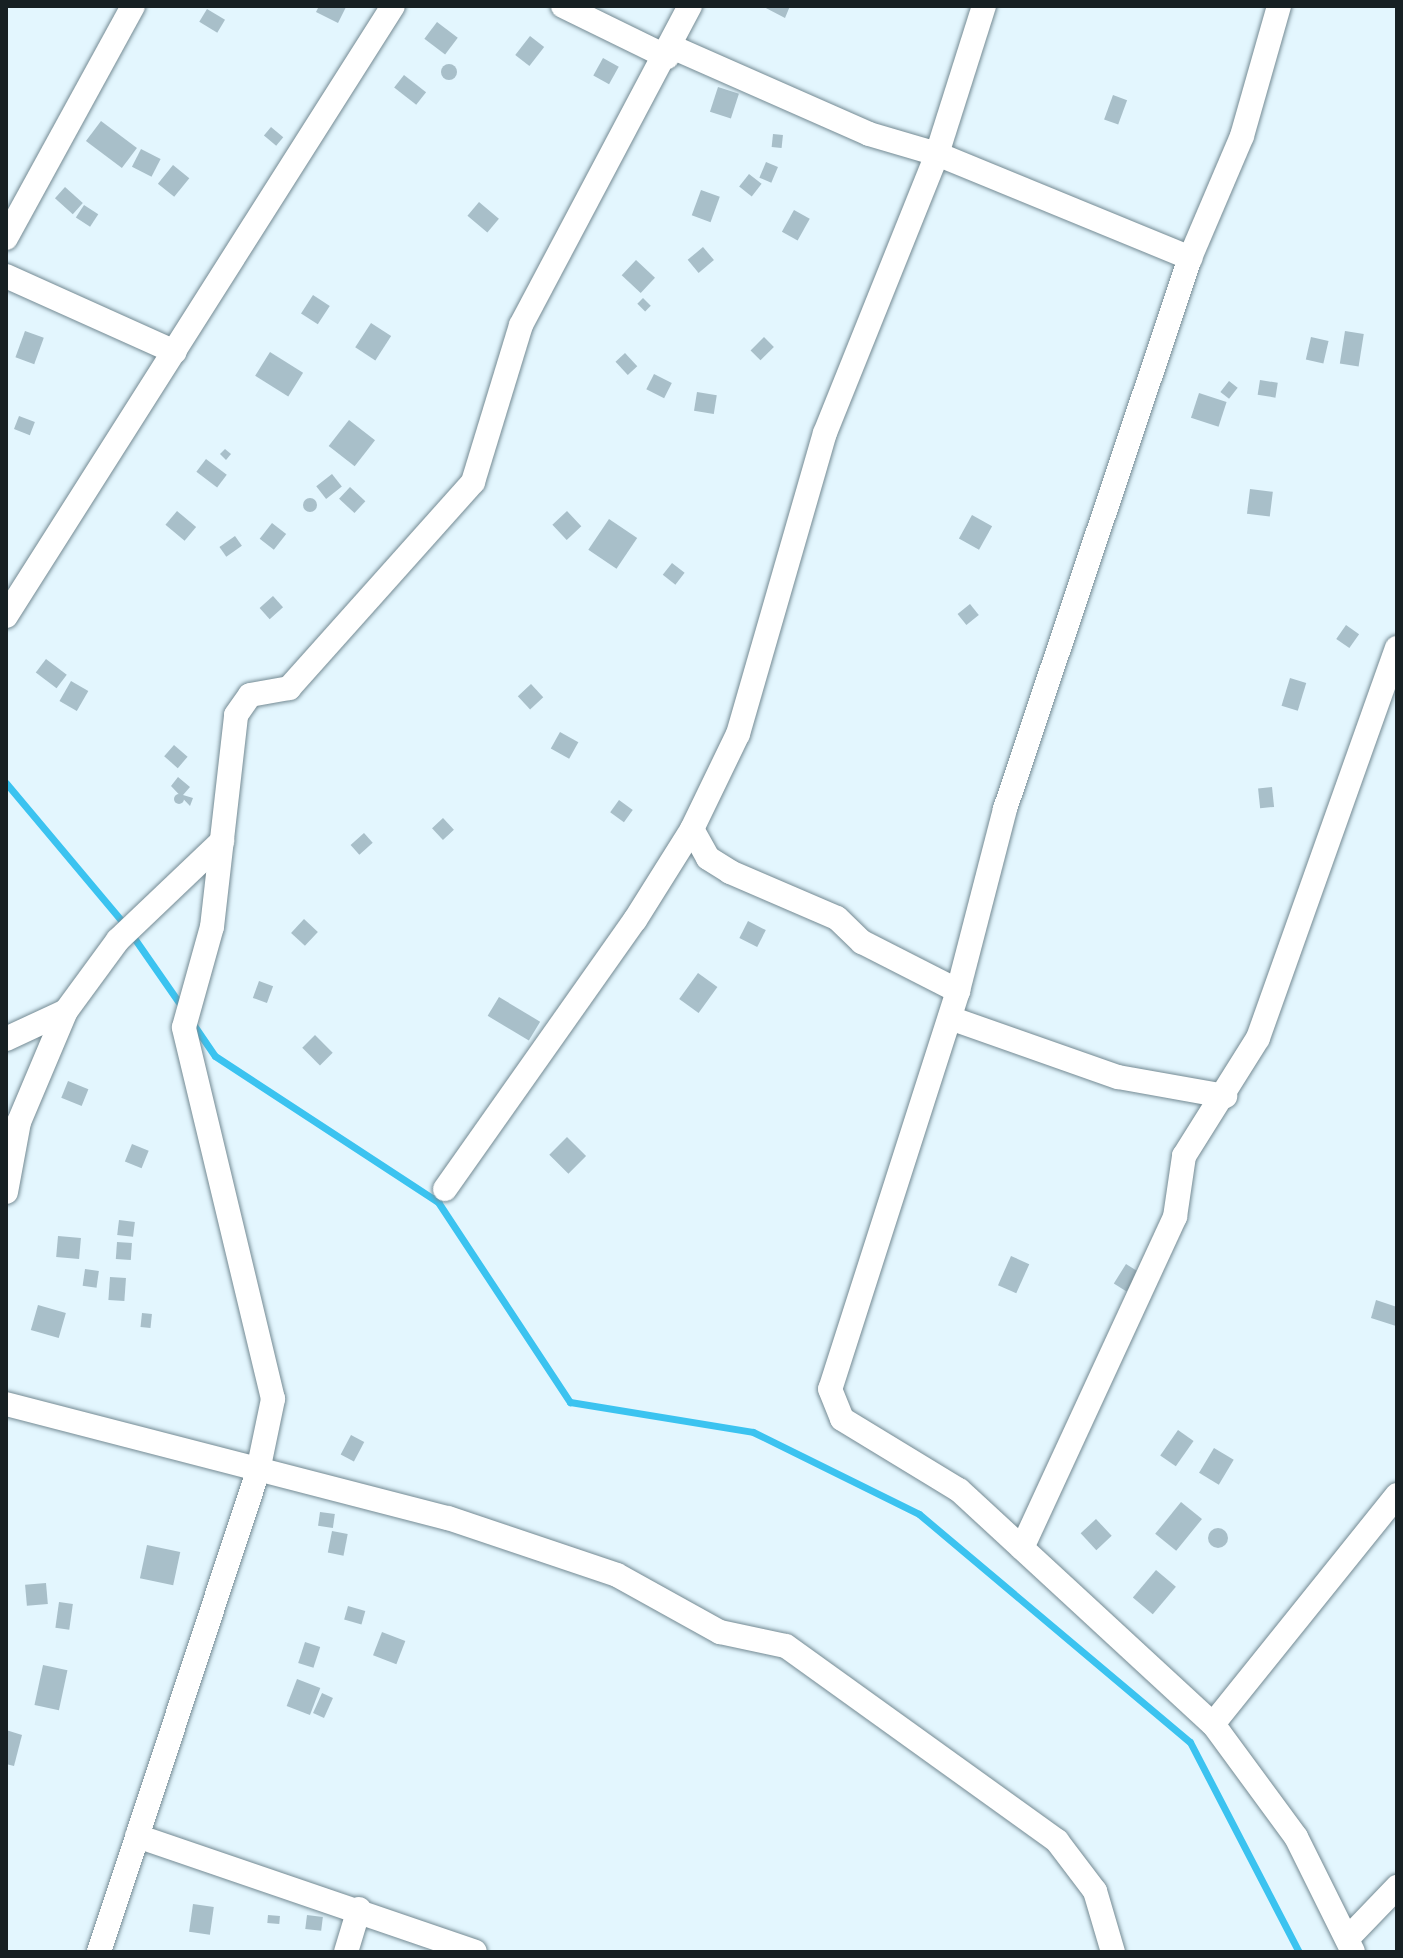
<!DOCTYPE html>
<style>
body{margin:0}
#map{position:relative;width:1403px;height:1958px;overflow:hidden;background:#e3f6fe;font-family:Jost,sans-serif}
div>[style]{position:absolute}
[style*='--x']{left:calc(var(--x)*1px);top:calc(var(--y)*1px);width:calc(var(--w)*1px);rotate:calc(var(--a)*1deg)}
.stream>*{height:7px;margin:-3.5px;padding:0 3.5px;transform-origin:3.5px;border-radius:3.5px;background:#3bc3f0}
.building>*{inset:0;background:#a8bfc9;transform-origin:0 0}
.round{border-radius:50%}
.roads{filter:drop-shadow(0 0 2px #748a93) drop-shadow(0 0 2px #748a93)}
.street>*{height:24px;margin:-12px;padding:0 12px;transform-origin:12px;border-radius:12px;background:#fff}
span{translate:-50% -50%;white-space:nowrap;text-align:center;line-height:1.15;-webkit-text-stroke:8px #fff;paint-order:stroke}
.frame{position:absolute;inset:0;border:8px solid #172023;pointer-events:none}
</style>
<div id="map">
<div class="stream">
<i style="--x:6;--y:783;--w:185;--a:50"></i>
<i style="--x:132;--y:935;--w:88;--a:55.2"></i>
<i style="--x:191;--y:1021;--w:42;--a:55.6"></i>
<i style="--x:215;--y:1056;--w:267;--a:33.2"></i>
<i style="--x:438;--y:1202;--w:240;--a:56.6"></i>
<i style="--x:570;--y:1402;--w:185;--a:9.3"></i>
<i style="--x:753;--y:1432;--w:185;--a:26.3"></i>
<i style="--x:919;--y:1514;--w:354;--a:40.1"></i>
<i style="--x:1190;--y:1742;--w:237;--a:62.6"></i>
</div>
<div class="building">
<i style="clip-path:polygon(319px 6px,344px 6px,346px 7px,338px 23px,316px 12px)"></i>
<i style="clip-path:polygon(762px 6px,790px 6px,785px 18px)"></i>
<i style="left:207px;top:9px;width:21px;height:15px;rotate:31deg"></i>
<i style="left:437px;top:22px;width:26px;height:21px;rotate:37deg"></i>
<i style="left:530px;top:36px;width:18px;height:24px;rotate:38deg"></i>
<i style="left:603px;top:58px;width:18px;height:20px;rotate:29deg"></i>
<i class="round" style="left:441px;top:64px;width:16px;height:16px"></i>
<i style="left:404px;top:75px;width:28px;height:16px;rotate:38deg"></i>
<i style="left:718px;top:87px;width:22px;height:26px;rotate:18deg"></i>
<i style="left:1113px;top:95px;width:15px;height:26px;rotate:20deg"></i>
<i style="left:101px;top:121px;width:45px;height:25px;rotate:37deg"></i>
<i style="left:271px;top:127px;width:16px;height:11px;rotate:40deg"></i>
<i style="left:773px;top:134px;width:10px;height:13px;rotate:6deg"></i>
<i style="left:141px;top:149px;width:22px;height:20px;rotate:27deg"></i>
<i style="left:766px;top:162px;width:13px;height:17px;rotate:23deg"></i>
<i style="left:173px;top:165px;width:21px;height:24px;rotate:39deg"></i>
<i style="left:749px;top:174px;width:16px;height:16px;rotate:38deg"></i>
<i style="left:65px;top:187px;width:24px;height:15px;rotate:42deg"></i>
<i style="left:701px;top:190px;width:20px;height:27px;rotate:20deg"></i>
<i style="left:479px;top:202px;width:26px;height:18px;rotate:40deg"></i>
<i style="left:84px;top:205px;width:17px;height:15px;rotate:33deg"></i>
<i style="left:794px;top:210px;width:18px;height:25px;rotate:29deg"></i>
<i style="left:703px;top:247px;width:17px;height:20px;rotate:50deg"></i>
<i style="left:636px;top:260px;width:26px;height:21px;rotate:43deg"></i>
<i style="left:313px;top:295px;width:20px;height:22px;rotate:33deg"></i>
<i style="left:643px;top:298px;width:11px;height:8px;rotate:45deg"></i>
<i style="left:371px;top:323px;width:24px;height:29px;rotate:33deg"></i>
<i style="left:25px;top:331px;width:20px;height:28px;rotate:20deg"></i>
<i style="left:1345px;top:331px;width:19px;height:33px;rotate:9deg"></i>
<i style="left:764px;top:337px;width:14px;height:19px;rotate:45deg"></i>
<i style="left:1311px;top:337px;width:18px;height:23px;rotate:13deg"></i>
<i style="left:270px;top:352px;width:39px;height:28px;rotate:32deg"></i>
<i style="left:625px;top:353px;width:18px;height:13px;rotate:47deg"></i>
<i style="left:654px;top:374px;width:20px;height:17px;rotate:27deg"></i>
<i style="left:1260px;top:380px;width:18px;height:15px;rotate:9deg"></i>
<i style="left:1229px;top:381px;width:11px;height:14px;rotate:38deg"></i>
<i style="left:697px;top:392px;width:20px;height:19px;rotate:9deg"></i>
<i style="left:1199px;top:393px;width:29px;height:26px;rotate:18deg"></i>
<i style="left:19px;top:416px;width:17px;height:14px;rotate:21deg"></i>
<i style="left:349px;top:420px;width:33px;height:33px;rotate:38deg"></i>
<i style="clip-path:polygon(225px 449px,231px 454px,226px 460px,220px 454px)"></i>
<i style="left:206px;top:459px;width:26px;height:16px;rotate:37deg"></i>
<i style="left:332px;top:474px;width:16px;height:20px;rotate:52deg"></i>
<i style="left:350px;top:487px;width:21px;height:16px;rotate:43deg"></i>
<i style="left:1250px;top:489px;width:23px;height:25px;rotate:7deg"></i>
<i class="round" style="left:303px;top:498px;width:14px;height:14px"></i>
<i style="left:177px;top:511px;width:25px;height:18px;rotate:40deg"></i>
<i style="left:567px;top:511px;width:21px;height:20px;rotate:47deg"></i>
<i style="left:972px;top:515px;width:23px;height:27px;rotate:29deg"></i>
<i style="left:609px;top:519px;width:34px;height:37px;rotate:34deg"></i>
<i style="left:272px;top:523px;width:18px;height:20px;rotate:38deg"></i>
<i style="left:235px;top:536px;width:12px;height:19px;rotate:55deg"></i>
<i style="left:672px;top:563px;width:16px;height:15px;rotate:38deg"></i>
<i style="left:273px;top:596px;width:15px;height:18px;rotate:48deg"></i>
<i style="left:970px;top:604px;width:14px;height:16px;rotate:51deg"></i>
<i style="left:1346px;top:625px;width:16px;height:17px;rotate:35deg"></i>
<i style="left:46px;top:659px;width:26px;height:17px;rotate:37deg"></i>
<i style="left:1290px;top:678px;width:17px;height:29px;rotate:17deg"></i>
<i style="left:71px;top:681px;width:20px;height:23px;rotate:30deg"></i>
<i style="left:531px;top:684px;width:18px;height:18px;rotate:47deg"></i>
<i style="left:560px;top:732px;width:21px;height:19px;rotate:29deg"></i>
<i style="left:174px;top:745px;width:18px;height:15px;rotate:41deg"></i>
<i style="clip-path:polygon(178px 777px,190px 787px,183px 795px,193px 798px,190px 806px,171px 786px)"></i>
<i style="left:1272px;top:787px;width:20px;height:14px;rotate:84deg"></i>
<i class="round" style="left:174px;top:794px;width:10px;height:10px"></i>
<i style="left:619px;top:800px;width:17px;height:15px;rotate:36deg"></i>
<i style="left:443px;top:818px;width:16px;height:15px;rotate:47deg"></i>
<i style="left:364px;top:833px;width:13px;height:18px;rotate:48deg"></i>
<i style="left:304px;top:919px;width:19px;height:19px;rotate:43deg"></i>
<i style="left:748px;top:921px;width:20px;height:19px;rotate:27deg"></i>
<i style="left:698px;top:973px;width:24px;height:32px;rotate:36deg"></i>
<i style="left:259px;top:981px;width:15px;height:18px;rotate:20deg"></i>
<i style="left:499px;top:997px;width:48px;height:22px;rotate:31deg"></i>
<i style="left:315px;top:1035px;width:25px;height:18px;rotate:45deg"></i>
<i style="left:68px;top:1081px;width:22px;height:18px;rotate:22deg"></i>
<i style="left:567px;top:1137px;width:27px;height:25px;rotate:45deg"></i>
<i style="left:132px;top:1144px;width:18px;height:19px;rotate:22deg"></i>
<i style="left:119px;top:1220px;width:16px;height:15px;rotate:7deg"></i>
<i style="left:58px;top:1236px;width:23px;height:21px;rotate:5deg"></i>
<i style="left:117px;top:1242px;width:15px;height:17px;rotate:4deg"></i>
<i style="left:1011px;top:1256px;width:20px;height:32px;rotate:24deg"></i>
<i style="left:1126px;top:1264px;width:15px;height:23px;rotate:32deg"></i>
<i style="left:85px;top:1269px;width:14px;height:17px;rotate:8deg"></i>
<i style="left:110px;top:1277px;width:16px;height:23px;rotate:4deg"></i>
<i style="clip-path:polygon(1376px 1300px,1397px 1307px,1396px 1326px,1371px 1318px)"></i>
<i style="left:38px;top:1305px;width:29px;height:26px;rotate:16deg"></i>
<i style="left:142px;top:1313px;width:10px;height:14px;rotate:6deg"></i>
<i style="left:1178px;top:1430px;width:19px;height:31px;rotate:35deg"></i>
<i style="left:351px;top:1435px;width:15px;height:22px;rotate:28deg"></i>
<i style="left:1214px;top:1448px;width:23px;height:29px;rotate:31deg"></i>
<i style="left:1181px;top:1502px;width:27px;height:41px;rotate:39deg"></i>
<i style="left:320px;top:1512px;width:15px;height:14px;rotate:8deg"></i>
<i style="left:1096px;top:1519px;width:23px;height:21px;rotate:47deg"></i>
<i class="round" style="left:1208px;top:1528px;width:20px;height:20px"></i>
<i style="left:332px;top:1531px;width:16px;height:22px;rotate:11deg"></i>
<i style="left:147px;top:1545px;width:34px;height:34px;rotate:12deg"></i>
<i style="left:1156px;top:1570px;width:26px;height:36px;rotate:40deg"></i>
<i style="left:46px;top:1583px;width:21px;height:21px;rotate:85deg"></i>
<i style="left:59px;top:1602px;width:14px;height:26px;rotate:8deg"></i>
<i style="left:348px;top:1606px;width:18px;height:14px;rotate:16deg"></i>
<i style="left:382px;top:1632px;width:25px;height:25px;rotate:21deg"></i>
<i style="left:305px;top:1642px;width:16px;height:22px;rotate:18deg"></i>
<i style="left:43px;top:1665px;width:25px;height:41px;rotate:12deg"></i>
<i style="left:297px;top:1679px;width:25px;height:29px;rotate:21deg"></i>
<i style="left:322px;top:1693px;width:12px;height:22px;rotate:24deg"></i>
<i style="clip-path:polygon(6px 1730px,22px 1735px,14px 1766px,6px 1764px)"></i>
<i style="left:193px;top:1904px;width:21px;height:28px;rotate:8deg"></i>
<i style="left:268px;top:1915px;width:12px;height:8px;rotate:5deg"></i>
<i style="left:307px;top:1915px;width:16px;height:14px;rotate:7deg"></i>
</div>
<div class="roads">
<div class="street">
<i style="--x:563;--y:6;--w:116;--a:26.1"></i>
<i style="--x:1279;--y:6;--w:135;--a:105.9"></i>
<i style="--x:1242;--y:136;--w:133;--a:113.1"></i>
<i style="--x:1190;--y:258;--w:581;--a:108.56"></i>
<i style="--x:1005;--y:809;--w:188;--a:104.5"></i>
<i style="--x:958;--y:991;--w:418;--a:107.8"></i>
<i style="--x:830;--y:1389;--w:32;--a:68"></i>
<i style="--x:842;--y:1419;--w:137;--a:31.3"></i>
<i style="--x:959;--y:1490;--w:345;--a:42.7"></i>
<i style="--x:1213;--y:1724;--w:140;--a:53.7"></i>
<i style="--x:1296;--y:1837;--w:128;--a:63.6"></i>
<i style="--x:672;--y:47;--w:215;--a:23.8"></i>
<i style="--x:869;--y:134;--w:71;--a:16.4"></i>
<i style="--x:937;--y:154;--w:274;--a:22.3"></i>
<i style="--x:6;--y:238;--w:264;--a:-61.3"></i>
<i style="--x:6;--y:276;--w:185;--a:24.2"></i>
<i style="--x:6;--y:616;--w:722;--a:-57.61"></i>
<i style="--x:692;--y:829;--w:33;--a:61"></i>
<i style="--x:708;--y:858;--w:26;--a:32"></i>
<i style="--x:730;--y:872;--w:116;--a:23.3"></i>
<i style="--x:837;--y:918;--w:35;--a:44"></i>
<i style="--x:862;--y:942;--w:108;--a:27"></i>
<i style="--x:950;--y:1018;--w:178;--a:19.4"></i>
<i style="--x:1118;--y:1077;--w:109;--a:10.1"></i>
<i style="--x:6;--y:1039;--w:66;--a:-25"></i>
<i style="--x:445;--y:1189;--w:329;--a:-54.8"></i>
<i style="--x:635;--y:920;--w:107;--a:-57.9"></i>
<i style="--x:692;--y:829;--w:106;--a:-64.2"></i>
<i style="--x:738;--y:734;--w:313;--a:-73.9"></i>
<i style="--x:825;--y:433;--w:301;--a:-68.1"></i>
<i style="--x:937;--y:154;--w:155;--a:-72.4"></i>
<i style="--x:6;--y:1192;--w:71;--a:-79.5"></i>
<i style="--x:19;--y:1122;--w:121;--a:-67.1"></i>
<i style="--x:66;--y:1011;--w:88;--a:-53.8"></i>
<i style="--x:118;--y:940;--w:144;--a:-43.6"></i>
<i style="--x:6;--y:1404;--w:456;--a:14.5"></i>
<i style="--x:448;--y:1518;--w:178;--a:18.6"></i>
<i style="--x:617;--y:1575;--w:118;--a:29"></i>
<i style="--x:720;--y:1632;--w:67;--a:12"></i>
<i style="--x:786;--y:1646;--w:334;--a:35.7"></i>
<i style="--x:1057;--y:1841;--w:63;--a:52.8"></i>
<i style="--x:1095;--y:1891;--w:64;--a:73.6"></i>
<i style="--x:1022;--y:1548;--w:365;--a:-65.2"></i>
<i style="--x:1175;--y:1217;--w:62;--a:-81.6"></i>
<i style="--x:1184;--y:1156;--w:139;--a:-57.9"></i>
<i style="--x:1258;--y:1038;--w:414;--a:-70.4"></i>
<i style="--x:1213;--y:1724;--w:294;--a:-51.2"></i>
<i style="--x:137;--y:1836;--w:357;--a:18.9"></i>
<i style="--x:1348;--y:1938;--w:71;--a:-46.1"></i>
<i style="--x:99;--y:1952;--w:507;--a:-71.71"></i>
<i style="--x:258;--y:1471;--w:74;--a:-78.2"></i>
<i style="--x:273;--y:1399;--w:382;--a:-103.5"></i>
<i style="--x:184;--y:1027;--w:104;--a:-74.4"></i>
<i style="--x:212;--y:927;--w:213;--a:-83.5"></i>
<i style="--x:236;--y:715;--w:24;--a:-55"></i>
<i style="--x:250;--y:695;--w:40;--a:-10"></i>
<i style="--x:289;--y:688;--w:276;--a:-48.2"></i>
<i style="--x:473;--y:482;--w:164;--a:-73"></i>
<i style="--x:521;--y:325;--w:361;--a:-62.1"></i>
<i style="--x:346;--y:1952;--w:45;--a:-73.2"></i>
</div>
</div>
<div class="frame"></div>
</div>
